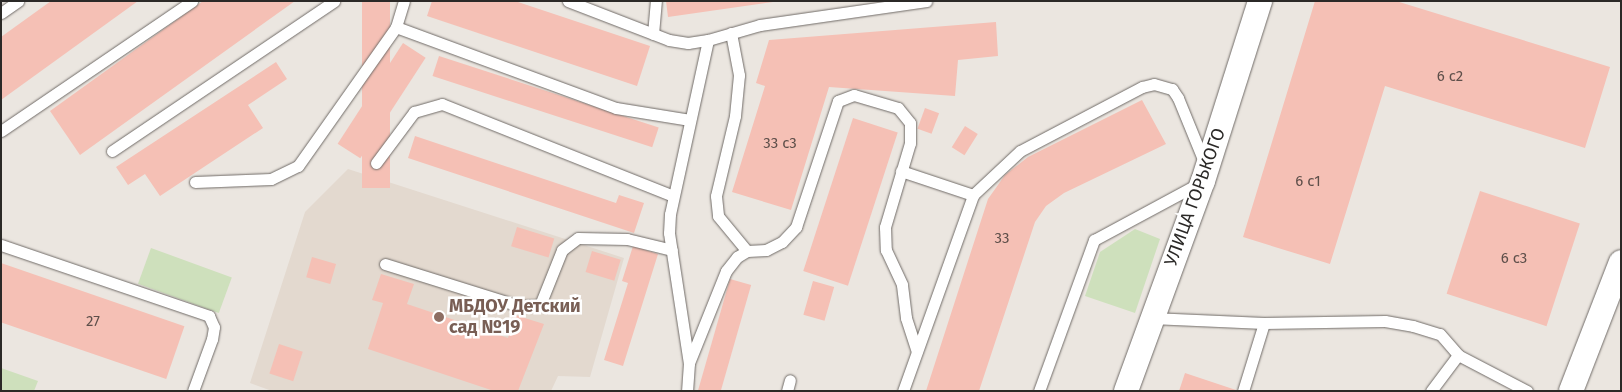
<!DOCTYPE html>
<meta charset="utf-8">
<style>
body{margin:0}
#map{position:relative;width:1622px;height:392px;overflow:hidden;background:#ebe6e0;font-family:"Fira Sans",sans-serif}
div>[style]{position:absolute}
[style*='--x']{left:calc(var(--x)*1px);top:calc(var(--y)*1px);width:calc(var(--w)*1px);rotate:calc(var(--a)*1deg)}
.built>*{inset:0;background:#e3d9cf}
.green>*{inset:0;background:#cee0bc;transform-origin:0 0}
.building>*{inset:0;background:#f5c0b5;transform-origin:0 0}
.roads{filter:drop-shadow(0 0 1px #706b67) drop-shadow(0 0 1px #706b67)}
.service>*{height:11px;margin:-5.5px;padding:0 5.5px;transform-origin:5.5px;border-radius:5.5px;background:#fff}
.minor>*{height:24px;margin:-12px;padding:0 12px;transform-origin:12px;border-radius:12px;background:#fff}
.dots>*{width:14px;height:14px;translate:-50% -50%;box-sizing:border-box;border:2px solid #fff;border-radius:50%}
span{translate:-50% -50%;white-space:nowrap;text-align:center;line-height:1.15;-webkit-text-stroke:5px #fff;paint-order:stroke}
.number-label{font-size:15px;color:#5e4f4a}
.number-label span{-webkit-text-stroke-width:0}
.street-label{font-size:18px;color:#2b2927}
.education-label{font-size:18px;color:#785e54;font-weight:700}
.left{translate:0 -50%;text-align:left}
.frame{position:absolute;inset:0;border:2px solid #2b2927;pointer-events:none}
</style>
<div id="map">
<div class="built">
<i style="clip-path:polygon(348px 169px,624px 258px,590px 377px,558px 376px,551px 391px,272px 391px,250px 383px,305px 212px)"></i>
</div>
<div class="green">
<i style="clip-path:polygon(1135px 229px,1160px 239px,1135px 313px,1085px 296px,1100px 252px)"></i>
<i style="left:151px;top:248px;width:86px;height:38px;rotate:20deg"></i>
<i style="clip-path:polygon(1px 368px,38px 381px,34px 391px,1px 391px)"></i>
</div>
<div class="building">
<i style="clip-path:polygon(51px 1px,138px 1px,1px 100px,1px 37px)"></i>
<i style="clip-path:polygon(203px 1px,295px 1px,80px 155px,50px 111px)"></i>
<i style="left:362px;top:1px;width:28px;height:187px"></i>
<i style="clip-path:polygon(432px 1px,515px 1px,650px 46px,637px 86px,427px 16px)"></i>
<i style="clip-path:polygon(666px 1px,773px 1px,773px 2px,668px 17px)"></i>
<i style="clip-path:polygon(1315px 1px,1396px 1px,1610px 67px,1585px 148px,1385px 86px,1330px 264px,1243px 237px)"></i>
<i style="clip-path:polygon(996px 22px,998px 56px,958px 60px,955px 96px,829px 87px,791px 210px,732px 192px,765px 86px,756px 83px,769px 40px)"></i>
<i style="left:403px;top:43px;width:27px;height:120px;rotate:33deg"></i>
<i style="left:439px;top:56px;width:231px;height:21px;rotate:18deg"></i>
<i style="clip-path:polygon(276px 62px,287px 79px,248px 105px,263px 128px,160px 196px,145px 174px,128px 185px,116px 167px)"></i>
<i style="clip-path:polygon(1142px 100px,1166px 144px,1064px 193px,1046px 206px,1035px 222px,979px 391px,926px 391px,988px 199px,1005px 175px,1028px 157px)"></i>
<i style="left:925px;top:108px;width:15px;height:22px;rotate:20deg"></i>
<i style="left:853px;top:118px;width:47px;height:161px;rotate:18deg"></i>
<i style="left:965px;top:126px;width:15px;height:25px;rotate:32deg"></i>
<i style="clip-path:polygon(415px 136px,616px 203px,619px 195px,644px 203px,634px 233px,408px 158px)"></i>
<i style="left:1480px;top:191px;width:105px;height:108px;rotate:18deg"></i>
<i style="left:517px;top:227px;width:39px;height:20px;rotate:17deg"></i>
<i style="clip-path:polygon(633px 246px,658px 254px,623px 366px,604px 360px,628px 283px,622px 281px)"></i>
<i style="left:592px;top:251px;width:30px;height:22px;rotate:17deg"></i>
<i style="left:312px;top:257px;width:25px;height:21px;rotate:16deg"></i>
<i style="left:1px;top:263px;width:194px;height:56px;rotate:19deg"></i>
<i style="clip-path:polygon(381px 274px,414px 284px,407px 304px,508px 338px,515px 315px,544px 324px,518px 391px,494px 391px,368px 349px,383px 303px,372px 300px)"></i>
<i style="left:730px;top:279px;width:22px;height:116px;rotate:16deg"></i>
<i style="left:813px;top:281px;width:22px;height:35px;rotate:16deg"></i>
<i style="left:279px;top:344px;width:25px;height:31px;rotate:18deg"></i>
<i style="clip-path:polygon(1185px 373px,1236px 390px,1236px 391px,1179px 391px)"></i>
</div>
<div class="roads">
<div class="service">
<i style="--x:568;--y:1;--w:108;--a:21.1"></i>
<i style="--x:669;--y:40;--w:19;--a:9"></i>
<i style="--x:688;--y:43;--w:20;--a:-9"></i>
<i style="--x:708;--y:40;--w:178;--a:102.3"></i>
<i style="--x:670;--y:214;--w:19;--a:93"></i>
<i style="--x:669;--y:233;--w:132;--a:81.3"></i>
<i style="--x:689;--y:363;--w:28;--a:94"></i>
<i style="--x:1;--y:13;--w:21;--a:-35"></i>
<i style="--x:396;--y:27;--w:234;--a:20.2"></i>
<i style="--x:616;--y:108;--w:75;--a:9.2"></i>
<i style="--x:731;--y:33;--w:43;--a:79.2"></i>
<i style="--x:739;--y:75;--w:41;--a:95.6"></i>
<i style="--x:735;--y:116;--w:82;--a:103.4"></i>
<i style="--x:716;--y:196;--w:20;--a:84"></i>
<i style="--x:718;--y:216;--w:45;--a:50.4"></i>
<i style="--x:653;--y:34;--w:33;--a:-85"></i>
<i style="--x:708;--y:40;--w:54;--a:-16.1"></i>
<i style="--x:760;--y:25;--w:168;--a:-8.2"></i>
<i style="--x:1;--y:131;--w:231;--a:-34.2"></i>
<i style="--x:112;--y:151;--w:268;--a:-34"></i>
<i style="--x:376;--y:163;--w:64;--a:-53.3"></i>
<i style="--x:414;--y:112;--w:29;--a:-16"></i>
<i style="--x:442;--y:104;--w:246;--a:21.7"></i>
<i style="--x:901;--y:171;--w:76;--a:18.4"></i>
<i style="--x:195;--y:182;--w:76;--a:-2.3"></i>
<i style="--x:271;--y:179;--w:30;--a:-26"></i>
<i style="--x:298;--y:166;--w:170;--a:-54.8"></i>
<i style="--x:396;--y:27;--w:27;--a:-73"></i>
<i style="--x:1;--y:245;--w:220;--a:18.8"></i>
<i style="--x:209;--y:316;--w:12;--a:66"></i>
<i style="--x:214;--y:327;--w:12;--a:99"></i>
<i style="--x:212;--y:339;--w:55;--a:110.1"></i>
<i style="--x:385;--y:264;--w:140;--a:17.4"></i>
<i style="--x:519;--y:306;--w:21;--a:-3"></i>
<i style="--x:540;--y:305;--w:59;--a:-68.2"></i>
<i style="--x:562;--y:250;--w:20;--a:-37"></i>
<i style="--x:578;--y:238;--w:49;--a:1.2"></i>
<i style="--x:627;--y:239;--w:46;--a:13.7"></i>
<i style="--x:1151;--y:318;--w:113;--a:2.5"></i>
<i style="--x:1264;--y:323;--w:121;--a:-0.9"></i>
<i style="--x:1385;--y:321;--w:28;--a:10"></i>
<i style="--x:1413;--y:326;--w:28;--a:17"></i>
<i style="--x:1440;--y:334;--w:28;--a:49"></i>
<i style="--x:1458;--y:355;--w:45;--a:126.9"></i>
<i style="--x:1458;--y:355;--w:78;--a:27.6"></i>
<i style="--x:689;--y:363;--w:99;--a:-68.1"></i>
<i style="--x:726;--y:271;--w:18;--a:-52"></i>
<i style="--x:737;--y:257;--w:12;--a:-31"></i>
<i style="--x:747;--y:251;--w:19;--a:-3"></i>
<i style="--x:766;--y:250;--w:18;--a:-27"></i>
<i style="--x:782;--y:242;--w:21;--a:-47"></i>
<i style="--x:796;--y:227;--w:133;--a:-71.6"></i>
<i style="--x:838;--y:101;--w:17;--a:-21"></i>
<i style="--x:854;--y:95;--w:46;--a:16.5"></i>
<i style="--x:898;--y:108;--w:19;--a:51"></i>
<i style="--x:910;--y:123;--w:20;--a:90"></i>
<i style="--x:910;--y:143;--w:88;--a:106.6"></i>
<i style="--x:885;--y:227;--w:23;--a:88"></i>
<i style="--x:886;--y:250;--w:38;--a:65"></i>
<i style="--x:902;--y:285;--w:33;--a:83"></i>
<i style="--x:906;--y:318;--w:35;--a:72"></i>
<i style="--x:787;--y:391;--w:11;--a:-75"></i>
<i style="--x:903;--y:391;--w:208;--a:-70.3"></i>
<i style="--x:973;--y:195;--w:64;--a:-43.1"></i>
<i style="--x:1020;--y:151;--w:138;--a:-27.7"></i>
<i style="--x:1142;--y:87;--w:12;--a:-14"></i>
<i style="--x:1154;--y:84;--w:19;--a:16"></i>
<i style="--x:1172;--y:89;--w:11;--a:56"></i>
<i style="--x:1178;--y:98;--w:71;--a:67.8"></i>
<i style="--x:1039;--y:391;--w:161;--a:-70"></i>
<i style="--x:1094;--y:240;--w:120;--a:-28.3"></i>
<i style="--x:1243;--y:391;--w:71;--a:-72.8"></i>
</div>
<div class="minor">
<i style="--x:1126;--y:391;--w:224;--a:-69.9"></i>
<i style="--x:1203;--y:181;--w:189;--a:-72.4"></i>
<i style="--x:1571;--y:391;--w:138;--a:-68.8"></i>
</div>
</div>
<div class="dots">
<i style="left:439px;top:317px;background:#8d6e63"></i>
</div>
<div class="number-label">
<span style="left:1450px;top:77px">6 с2</span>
<span style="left:780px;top:144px">33 с3</span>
<span style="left:1308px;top:182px">6 с1</span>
<span style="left:1002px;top:239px">33</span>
<span style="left:1514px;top:259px">6 с3</span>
<span style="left:93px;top:322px">27</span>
</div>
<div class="street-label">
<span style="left:1195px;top:197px;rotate:-70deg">УЛИЦА ГОРЬКОГО</span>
</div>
<div class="education-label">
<span class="left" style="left:449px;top:317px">МБДОУ Детский<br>сад №19</span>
</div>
<div class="frame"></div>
</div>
